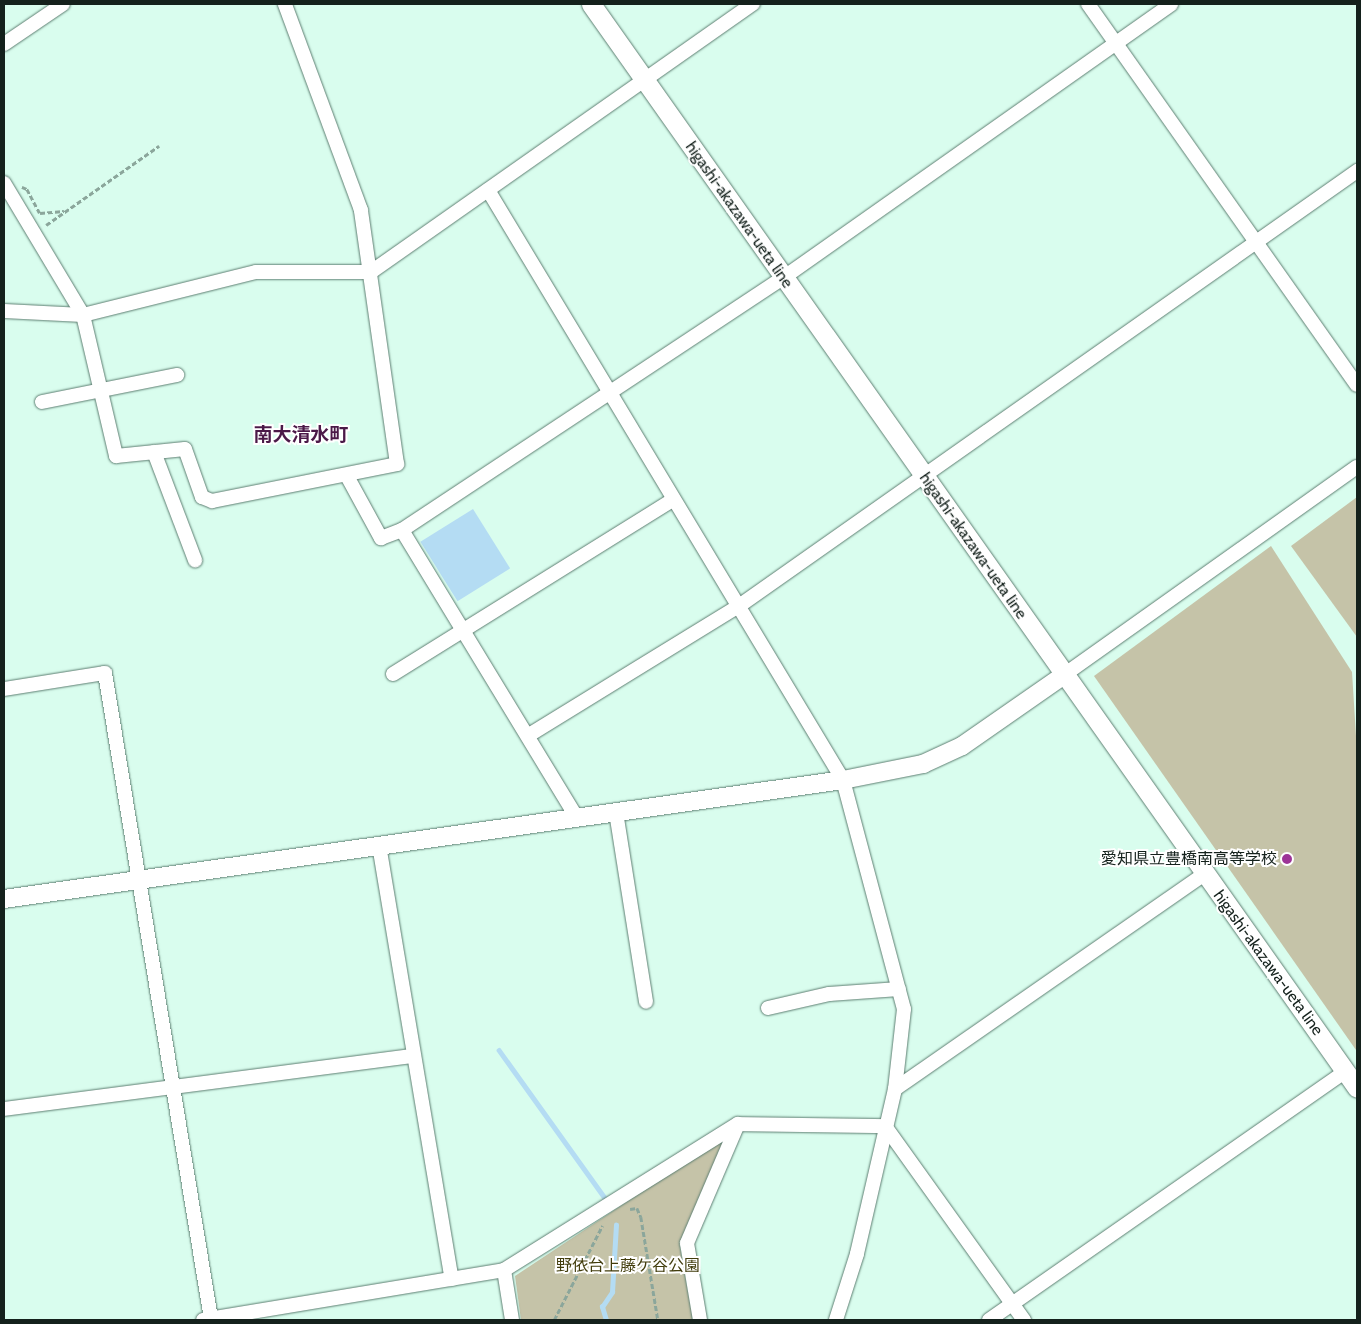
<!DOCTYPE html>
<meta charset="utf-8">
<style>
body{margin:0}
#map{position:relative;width:1361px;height:1324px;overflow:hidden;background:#d9fdee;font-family:Cabin,"Noto Sans JP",sans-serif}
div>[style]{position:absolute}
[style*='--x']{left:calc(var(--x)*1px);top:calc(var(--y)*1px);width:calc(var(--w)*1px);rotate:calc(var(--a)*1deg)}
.green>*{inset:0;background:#c5c3a8}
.water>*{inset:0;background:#b4dcf3;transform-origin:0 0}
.stream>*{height:4.5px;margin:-2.25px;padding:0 2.25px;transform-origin:2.25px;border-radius:2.25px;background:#b4dcf3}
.path>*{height:2.5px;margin-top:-1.25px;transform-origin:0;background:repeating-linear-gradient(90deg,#8ba69b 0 5px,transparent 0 7.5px)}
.roads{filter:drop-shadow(0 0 1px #5d7e71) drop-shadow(0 0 1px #5d7e71)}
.minor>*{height:14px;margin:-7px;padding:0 7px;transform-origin:7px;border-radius:7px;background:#fff}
.tertiary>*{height:18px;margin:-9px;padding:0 9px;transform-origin:9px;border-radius:9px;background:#fff}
.secondary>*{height:19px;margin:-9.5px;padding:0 9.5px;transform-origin:9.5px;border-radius:9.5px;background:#fff}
.dots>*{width:14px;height:14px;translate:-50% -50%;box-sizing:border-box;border:2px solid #fff;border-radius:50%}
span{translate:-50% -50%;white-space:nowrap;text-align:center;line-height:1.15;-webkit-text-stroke:4px #fff;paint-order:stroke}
.street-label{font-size:16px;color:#14211c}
.poi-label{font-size:16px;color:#14211c}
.right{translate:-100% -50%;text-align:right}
.park-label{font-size:16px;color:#423d0d}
.quarter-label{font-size:19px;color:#4b1948;font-weight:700}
.frame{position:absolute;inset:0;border:5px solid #14211c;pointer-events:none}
</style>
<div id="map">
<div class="green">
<i style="clip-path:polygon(1357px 497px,1357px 637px,1291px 546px)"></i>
<i style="clip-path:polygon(1271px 546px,1352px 672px,1357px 752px,1356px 1050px,1094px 676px)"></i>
<i style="clip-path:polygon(729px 1134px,680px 1247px,693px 1320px,521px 1320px,515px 1276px)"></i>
</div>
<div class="water">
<i style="left:473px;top:509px;width:70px;height:62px;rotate:58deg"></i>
</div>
<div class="stream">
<i style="--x:499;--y:1050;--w:186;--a:54.4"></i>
<i style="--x:606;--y:1320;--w:14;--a:-107"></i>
<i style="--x:602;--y:1307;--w:18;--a:-56"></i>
<i style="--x:612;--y:1292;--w:67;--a:-86.6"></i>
</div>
<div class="path">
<i style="--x:22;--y:187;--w:5;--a:22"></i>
<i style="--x:27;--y:189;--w:27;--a:62"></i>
<i style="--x:40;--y:213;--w:24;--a:-5"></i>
<i style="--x:46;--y:225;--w:138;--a:-35"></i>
<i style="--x:630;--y:1209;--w:7;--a:-8"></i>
<i style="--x:637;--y:1208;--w:10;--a:66"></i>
<i style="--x:641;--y:1217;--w:104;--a:80.6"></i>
<i style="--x:554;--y:1320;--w:106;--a:-62.9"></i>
</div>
<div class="roads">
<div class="minor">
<i style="--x:1088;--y:4;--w:466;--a:54.8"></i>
<i style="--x:4;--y:44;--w:71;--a:-34.1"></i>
<i style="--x:4;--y:183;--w:154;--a:59.1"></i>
<i style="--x:83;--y:315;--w:145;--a:76.8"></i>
<i style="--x:116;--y:456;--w:69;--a:-5.8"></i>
<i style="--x:185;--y:449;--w:51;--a:70.5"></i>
<i style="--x:202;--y:497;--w:11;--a:22"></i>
<i style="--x:212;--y:501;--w:189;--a:-11.3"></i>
<i style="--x:397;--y:464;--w:257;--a:-98.1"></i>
<i style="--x:361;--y:210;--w:220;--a:-110.3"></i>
<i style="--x:488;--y:190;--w:689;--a:58.96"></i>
<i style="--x:843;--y:780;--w:237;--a:75.1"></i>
<i style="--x:904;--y:1009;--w:81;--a:96.4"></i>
<i style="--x:895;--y:1089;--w:169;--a:103"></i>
<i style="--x:857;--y:1254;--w:69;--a:107.7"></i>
<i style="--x:4;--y:311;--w:79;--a:2.9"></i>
<i style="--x:83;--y:315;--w:178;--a:-14"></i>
<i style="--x:256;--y:272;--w:115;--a:0"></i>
<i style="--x:371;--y:272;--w:467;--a:-35.1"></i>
<i style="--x:42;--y:402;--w:138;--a:-11.3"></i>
<i style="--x:154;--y:452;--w:116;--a:69.2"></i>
<i style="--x:347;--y:476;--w:71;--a:61.3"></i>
<i style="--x:381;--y:538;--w:22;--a:-21"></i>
<i style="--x:393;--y:674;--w:329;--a:-31.9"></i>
<i style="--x:1064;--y:675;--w:359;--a:-35.4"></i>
<i style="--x:4;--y:689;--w:102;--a:-9"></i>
<i style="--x:105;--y:673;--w:655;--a:80.68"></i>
<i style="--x:529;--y:735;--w:246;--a:-31.6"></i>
<i style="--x:739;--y:606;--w:756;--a:-35.14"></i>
<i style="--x:616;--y:812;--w:192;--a:81"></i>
<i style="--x:577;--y:818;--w:337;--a:-121.3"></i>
<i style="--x:402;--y:530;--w:457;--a:-33.5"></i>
<i style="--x:783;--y:278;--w:475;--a:-35.2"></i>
<i style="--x:379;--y:845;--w:440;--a:80.5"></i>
<i style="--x:768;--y:1008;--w:63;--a:-12.9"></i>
<i style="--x:829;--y:994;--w:70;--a:-4.1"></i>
<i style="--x:895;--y:1089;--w:376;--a:-34.8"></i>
<i style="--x:4;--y:1109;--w:412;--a:-7.4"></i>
<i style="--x:504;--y:1270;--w:51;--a:80.9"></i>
<i style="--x:203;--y:1320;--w:305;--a:-9.4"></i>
<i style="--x:504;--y:1270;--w:276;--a:-32"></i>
<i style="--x:738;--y:1124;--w:147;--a:0.8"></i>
<i style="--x:885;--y:1126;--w:239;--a:54.4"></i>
<i style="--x:700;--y:1320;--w:78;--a:-99.6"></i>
<i style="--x:687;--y:1243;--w:129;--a:-66.8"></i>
<i style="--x:989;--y:1320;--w:435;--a:-34.9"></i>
</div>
<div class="tertiary">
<i style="--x:4;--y:899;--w:847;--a:-8.07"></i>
<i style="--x:843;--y:780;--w:82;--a:-11.3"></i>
<i style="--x:923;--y:764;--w:43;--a:-24.8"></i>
<i style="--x:962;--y:746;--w:124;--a:-34.8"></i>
</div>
<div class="secondary">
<i style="--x:591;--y:4;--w:1327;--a:54.75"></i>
</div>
</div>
<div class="dots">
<i style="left:1287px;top:859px;background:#9d3497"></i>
</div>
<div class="street-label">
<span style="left:739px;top:215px;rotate:55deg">higashi-akazawa-ueta line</span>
<span style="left:973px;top:546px;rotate:55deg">higashi-akazawa-ueta line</span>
<span style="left:1268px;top:963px;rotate:54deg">higashi-akazawa-ueta line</span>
</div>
<div class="poi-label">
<span class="right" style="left:1277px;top:859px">愛知県立豊橋南高等学校</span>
</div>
<div class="park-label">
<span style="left:628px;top:1266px">野依台上藤ケ谷公園</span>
</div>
<div class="quarter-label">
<span style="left:301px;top:435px">南大清水町</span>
</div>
<div class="frame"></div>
</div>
